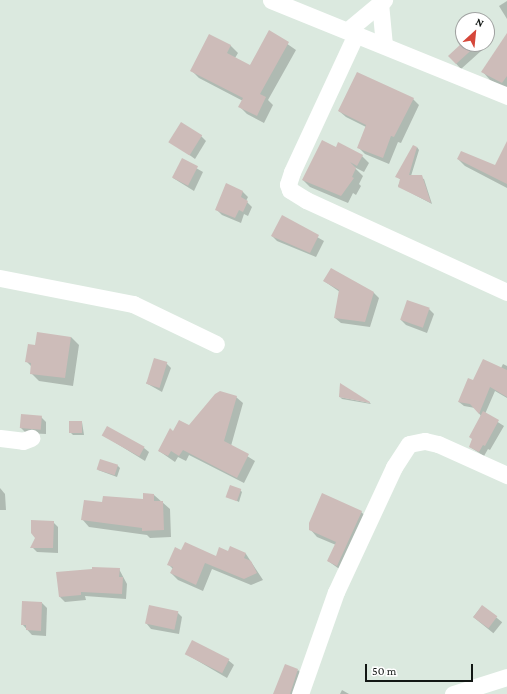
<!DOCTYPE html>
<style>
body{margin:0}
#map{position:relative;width:507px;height:694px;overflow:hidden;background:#dbe9df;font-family:"Crimson Pro",serif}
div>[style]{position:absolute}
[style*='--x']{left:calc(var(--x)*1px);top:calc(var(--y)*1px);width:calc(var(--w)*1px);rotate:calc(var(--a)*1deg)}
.shadow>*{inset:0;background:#0003;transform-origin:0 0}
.building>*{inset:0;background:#cdbcb9;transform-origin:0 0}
.minor>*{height:17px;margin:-8.5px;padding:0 8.5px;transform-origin:8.5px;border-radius:8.5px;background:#fff}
span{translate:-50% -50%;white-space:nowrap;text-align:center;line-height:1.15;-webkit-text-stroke:4px #fff;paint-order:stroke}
.north{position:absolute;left:455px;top:12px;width:40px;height:40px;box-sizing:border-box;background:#fff;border:1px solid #a0a2a1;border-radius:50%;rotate:27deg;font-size:11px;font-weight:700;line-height:16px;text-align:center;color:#121714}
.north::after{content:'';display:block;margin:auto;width:14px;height:18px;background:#d5473a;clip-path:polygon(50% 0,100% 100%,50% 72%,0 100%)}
.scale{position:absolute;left:365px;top:664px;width:108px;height:18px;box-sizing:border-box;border:2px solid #121714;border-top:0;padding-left:5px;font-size:12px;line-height:14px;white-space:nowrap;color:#121714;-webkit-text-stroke:3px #fff;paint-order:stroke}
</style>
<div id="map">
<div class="shadow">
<i style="clip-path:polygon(507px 1px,507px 19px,499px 6px)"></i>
<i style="clip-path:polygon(270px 32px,296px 50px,268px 100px,273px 105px,264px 123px,247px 114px,240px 107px,243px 101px,199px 78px,192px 71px,230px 45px,238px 53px,235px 58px,250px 66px)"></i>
<i style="clip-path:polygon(507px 35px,507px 89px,490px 80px,483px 72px)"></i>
<i style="clip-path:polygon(487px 37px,491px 42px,461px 69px,449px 56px,463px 43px,487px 44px)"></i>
<i style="clip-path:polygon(413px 99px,419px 105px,401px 143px,398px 142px,389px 164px,365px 154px,358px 147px,366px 127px,346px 117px,339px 111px)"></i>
<i style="clip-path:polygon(201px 136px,206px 141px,195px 159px,170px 141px)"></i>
<i style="clip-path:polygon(417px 147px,419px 150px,411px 176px,424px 179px,432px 204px,398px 186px,401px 180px,396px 176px)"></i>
<i style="clip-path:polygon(336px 148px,362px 156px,369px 163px,364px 172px,354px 167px,363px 176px,359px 184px,361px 186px,356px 195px,353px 193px,348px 203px,310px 187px,303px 180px)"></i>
<i style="clip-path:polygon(507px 155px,507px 188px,465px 166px,458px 159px,495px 167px)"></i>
<i style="clip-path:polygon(182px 160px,203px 172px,194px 191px,173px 178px)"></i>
<i style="clip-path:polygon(227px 185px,243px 192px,248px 197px,246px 201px,252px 207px,248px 216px,244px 214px,241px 223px,222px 215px,216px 209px)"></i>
<i style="clip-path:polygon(282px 217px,324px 241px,316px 257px,277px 241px,272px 236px)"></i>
<i style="clip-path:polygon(324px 281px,374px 293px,379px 298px,370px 327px,341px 323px,335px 318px,340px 292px)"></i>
<i style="clip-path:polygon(429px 309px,434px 314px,427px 333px,406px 325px,401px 320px)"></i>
<i style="clip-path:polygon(71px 337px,79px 345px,73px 386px,39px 381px,31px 373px,32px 367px,27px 362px,36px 346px)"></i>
<i style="clip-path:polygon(166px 363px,171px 368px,162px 392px,146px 383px)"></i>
<i style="clip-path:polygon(503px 364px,507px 366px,507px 398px,495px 391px,485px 414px,504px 426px,490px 450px,488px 449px,484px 456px,470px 447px,481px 416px,475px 408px,464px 406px,459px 402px,473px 382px,501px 368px)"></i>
<i style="clip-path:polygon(236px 397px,243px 403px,231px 446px,255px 461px,244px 483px,189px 455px,186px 461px,178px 457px,175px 462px,159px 451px,173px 432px,189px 427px)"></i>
<i style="clip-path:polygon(340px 397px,370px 403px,371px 404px,342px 399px)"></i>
<i style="clip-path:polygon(41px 417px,46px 422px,46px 434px,26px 433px,21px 428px)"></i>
<i style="clip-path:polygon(82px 422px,84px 435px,73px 435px,70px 432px)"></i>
<i style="clip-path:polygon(103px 435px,144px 448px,149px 452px,145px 461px)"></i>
<i style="clip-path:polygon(118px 466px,120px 468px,117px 477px,98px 470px)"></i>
<i style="clip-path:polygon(0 488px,5px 494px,6px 510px,0 510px)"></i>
<i style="clip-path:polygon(240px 490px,242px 492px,239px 502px,227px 496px)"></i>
<i style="clip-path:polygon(154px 495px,170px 509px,171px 537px,150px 538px,147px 535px,89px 527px,82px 519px,103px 503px,144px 500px)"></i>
<i style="clip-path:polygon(361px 512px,369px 519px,345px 573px,328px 561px,336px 545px,317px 537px,310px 529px)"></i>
<i style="clip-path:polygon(53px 522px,58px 527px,58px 553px,37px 552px,32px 547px,36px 537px)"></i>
<i style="clip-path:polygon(182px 552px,217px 557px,228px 552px,246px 554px,263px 580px,251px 585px,212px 569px,203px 591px,178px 580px,171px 573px,173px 569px,169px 565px)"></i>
<i style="clip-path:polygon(119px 569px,127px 584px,126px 599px,85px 596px,86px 600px,65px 602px,60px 597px,58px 573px)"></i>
<i style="clip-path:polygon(42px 603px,47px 608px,46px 636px,32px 635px,22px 624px)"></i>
<i style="left:482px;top:606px;width:26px;height:14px;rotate:39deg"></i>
<i style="clip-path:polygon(177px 612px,182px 617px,179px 634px,151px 629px,146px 623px)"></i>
<i style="clip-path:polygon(186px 654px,228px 660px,234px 665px,227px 678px)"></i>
<i style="clip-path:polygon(298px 670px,303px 675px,297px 694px,276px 694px)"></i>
<i style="clip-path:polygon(342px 690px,349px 694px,340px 694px)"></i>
</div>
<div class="building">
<i style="clip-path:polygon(269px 30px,289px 42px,260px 94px,266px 97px,257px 116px,238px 107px,243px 98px,190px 71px,209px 34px,231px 45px,227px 53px,250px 65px)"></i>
<i style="clip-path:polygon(507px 33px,507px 76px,502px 83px,481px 72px)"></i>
<i style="clip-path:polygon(461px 44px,478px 44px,456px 64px,448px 56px)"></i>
<i style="clip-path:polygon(357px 72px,414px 98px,394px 137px,391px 136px,383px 158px,357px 148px,366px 125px,338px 111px)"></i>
<i style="left:181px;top:122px;width:25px;height:24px;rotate:32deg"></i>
<i style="clip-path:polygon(322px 140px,336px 147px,338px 142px,363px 155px,357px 166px,350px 162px,356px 168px,352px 177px,354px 178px,341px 196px,302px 180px)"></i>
<i style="clip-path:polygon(507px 141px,507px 184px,457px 159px,461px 151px,495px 165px)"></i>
<i style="clip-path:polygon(413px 145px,417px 147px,409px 175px,422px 175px,431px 203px,398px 187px,400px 179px,395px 177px)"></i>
<i style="left:182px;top:158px;width:18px;height:22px;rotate:27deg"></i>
<i style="clip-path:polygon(226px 183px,243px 191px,241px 197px,248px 201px,243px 212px,239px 210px,235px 218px,215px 210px)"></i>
<i style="clip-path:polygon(282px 215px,319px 235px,310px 253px,271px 236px)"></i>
<i style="clip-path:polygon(331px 268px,374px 292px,365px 322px,334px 318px,339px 290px,323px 281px)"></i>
<i style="left:407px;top:300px;width:24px;height:21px;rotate:19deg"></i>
<i style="clip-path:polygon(37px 332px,71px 337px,65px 378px,30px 374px,31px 363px,25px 362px,28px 344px,35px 345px)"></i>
<i style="left:154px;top:358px;width:14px;height:27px;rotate:17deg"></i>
<i style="clip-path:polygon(483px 359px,507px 370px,507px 397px,490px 387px,479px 414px,470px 404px,458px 402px,468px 378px,473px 380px)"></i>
<i style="clip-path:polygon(340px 383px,370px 402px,370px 403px,339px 397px)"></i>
<i style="clip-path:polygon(220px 391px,237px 396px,224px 441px,249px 454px,237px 478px,183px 450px,179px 456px,171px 451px,168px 456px,158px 451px,170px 428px,173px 431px,179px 420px,189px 425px,215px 394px)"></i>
<i style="clip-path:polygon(483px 411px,499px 420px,485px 446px,483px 445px,479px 452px,469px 447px,472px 439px,469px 437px)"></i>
<i style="left:21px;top:414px;width:21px;height:14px;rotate:5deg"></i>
<i style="left:69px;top:421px;width:13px;height:12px"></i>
<i style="left:107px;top:426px;width:43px;height:11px;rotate:29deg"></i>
<i style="left:100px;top:459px;width:19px;height:11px;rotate:18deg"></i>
<i style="left:230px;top:485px;width:12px;height:13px;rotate:20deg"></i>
<i style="clip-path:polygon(143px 493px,154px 494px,154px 501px,163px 501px,164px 530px,142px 531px,142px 528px,81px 520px,84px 500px,102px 502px,103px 496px,143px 499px)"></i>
<i style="clip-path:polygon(322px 493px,362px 511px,337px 566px,327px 561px,336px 542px,309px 530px,309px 523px)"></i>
<i style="clip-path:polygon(31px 520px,54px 521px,53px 548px,30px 548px,35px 538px,31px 533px)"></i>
<i style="clip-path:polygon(185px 542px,216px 556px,219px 547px,228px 551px,230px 546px,246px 553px,244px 558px,251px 561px,257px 573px,244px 579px,205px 563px,196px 585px,170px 573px,173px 567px,167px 565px,175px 547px,181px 550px)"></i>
<i style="clip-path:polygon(92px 567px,120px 568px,119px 577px,123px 577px,122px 594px,81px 592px,81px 595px,59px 597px,56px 572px,92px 569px)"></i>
<i style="clip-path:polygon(22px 601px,42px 602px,41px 631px,26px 630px,26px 625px,21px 625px)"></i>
<i style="left:149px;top:605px;width:30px;height:19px;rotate:12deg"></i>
<i style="left:482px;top:605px;width:19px;height:15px;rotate:36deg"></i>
<i style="left:192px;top:640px;width:42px;height:16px;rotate:27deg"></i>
<i style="clip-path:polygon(285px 664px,298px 669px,290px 694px,273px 694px)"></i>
</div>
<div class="minor">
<i style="--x:271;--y:0;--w:255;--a:22.1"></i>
<i style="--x:380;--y:3;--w:42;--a:84.6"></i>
<i style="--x:348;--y:30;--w:47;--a:-39.8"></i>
<i style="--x:356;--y:34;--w:152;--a:114.9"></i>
<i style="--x:292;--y:172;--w:13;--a:108"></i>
<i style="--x:288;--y:184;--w:6;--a:72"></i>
<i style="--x:290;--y:190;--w:19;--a:32"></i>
<i style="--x:306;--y:200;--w:221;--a:24.6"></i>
<i style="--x:0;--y:278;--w:136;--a:11.1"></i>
<i style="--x:133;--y:304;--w:92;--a:25.7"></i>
<i style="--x:0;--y:438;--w:23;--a:7"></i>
<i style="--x:23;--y:441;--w:9;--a:-21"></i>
<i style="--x:300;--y:694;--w:108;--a:-70.6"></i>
<i style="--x:336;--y:592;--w:138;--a:-65.1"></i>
<i style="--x:394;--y:467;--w:27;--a:-57"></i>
<i style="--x:409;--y:444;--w:16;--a:-11"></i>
<i style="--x:425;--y:441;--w:13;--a:13"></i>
<i style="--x:438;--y:444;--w:76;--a:24.2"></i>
<i style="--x:453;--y:694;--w:57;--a:-17.5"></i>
</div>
<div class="north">N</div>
<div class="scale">50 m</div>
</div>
